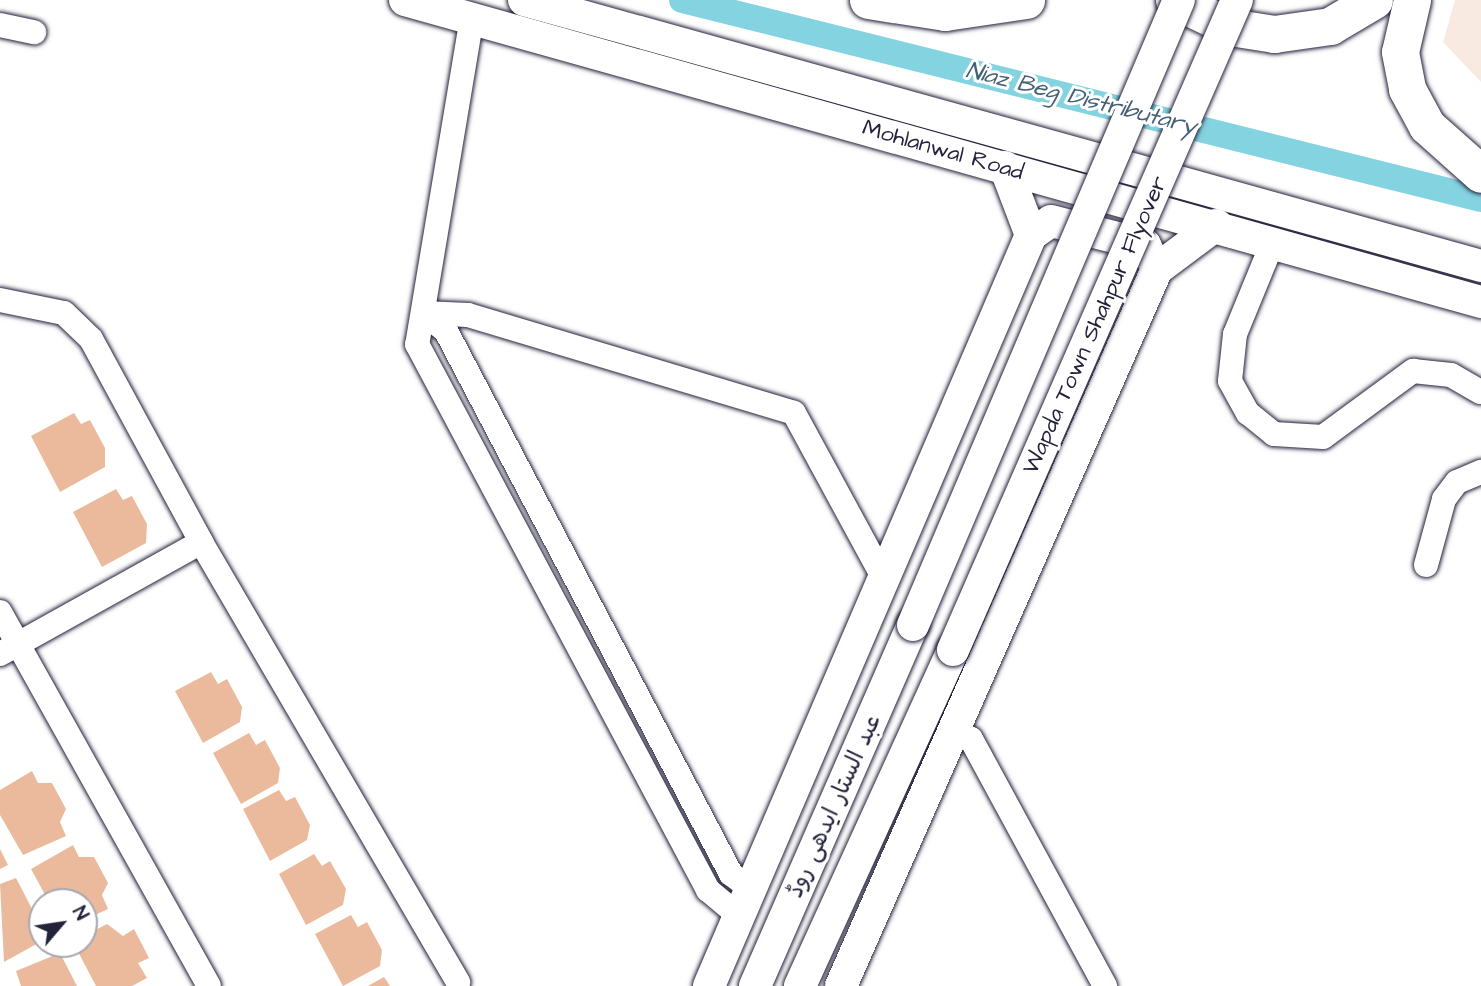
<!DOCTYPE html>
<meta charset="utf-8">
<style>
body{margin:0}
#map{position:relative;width:1481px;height:986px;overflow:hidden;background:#fff;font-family:"Architects Daughter","Playpen Sans Arabic",sans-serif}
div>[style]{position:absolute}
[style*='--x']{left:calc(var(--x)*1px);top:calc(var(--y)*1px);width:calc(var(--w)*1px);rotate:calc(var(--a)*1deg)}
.built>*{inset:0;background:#f9eae1}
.canal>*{height:26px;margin:-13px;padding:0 13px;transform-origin:13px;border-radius:13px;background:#84d3e0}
.building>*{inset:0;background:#ebba9c}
.roads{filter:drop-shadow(0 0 2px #22223b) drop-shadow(0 0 2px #22223b)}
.minor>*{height:24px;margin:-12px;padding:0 12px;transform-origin:12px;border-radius:12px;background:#fff}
.major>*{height:32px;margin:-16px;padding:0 16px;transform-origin:16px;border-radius:16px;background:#fff}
.highway>*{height:37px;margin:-18.5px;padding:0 18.5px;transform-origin:18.5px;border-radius:18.5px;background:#fff}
.bridges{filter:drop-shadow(0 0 2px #22223b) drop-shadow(0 0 2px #22223b)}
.major-bridge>*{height:32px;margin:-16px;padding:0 16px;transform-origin:16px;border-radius:16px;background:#fff}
span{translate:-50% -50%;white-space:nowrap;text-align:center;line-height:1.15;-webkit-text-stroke:6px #fff;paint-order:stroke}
.street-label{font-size:23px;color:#22223b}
.water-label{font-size:24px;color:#446075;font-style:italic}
.north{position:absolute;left:28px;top:888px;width:70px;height:70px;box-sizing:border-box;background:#fff;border:2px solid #a7a7b1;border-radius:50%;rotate:61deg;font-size:19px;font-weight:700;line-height:28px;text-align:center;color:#22223b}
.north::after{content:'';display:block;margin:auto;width:24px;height:32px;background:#22223b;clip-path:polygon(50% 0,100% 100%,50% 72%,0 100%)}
</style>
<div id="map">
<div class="built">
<i style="clip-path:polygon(1455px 0,1481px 0,1481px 82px,1443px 42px)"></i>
</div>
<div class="canal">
<i style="--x:682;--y:0;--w:823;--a:13.99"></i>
</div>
<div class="building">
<i style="clip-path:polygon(74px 413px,81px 424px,90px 420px,105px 448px,105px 467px,60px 492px,31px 436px)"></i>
<i style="clip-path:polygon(116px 489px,123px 500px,132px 496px,147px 524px,146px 543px,102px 567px,73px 512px)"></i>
<i style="clip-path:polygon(211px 672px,218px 684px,227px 679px,242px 707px,240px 722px,203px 743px,175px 691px)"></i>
<i style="clip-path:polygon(249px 733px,256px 745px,265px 740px,280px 768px,278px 783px,241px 804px,213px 753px)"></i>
<i style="clip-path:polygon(32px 771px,38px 783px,52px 783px,66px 809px,60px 822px,66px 836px,23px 855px,0 815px,0 790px)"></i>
<i style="clip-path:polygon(279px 790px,286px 801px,295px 797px,310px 825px,307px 840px,270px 861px,243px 809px)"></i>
<i style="clip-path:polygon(73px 845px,79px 857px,94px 857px,108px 883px,102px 895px,108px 909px,84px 920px,84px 902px,49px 902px,31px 869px)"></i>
<i style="clip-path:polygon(0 849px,8px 865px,0 869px)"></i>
<i style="clip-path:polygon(314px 854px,322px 866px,330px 861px,346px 889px,343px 905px,306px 925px,279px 874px)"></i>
<i style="clip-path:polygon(16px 878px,42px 928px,42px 941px,4px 962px,0 884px)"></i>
<i style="clip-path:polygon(351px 915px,358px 927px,367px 922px,382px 950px,380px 966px,343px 986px,315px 934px)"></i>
<i style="clip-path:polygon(107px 924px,123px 936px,134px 929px,149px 958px,138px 963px,147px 978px,132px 986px,96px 986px,74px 944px,84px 944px,84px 936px)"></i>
<i style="clip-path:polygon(60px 953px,77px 986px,21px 986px,16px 971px)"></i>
<i style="clip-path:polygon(384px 977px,390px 986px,368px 986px)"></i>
</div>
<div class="roads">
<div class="minor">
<i style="--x:472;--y:17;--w:332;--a:99.5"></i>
<i style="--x:417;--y:344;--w:619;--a:61.94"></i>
<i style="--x:708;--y:890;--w:40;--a:40"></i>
<i style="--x:0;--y:25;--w:35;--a:12"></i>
<i style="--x:1272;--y:244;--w:97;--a:112.3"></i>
<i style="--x:1235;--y:334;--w:47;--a:96.1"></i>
<i style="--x:1230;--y:381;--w:37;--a:61"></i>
<i style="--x:1248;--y:413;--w:33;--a:39"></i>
<i style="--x:1274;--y:434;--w:49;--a:3.5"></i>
<i style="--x:1323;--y:437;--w:112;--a:-36.3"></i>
<i style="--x:1413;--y:371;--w:38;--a:6"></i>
<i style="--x:1451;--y:375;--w:34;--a:30"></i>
<i style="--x:0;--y:300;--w:65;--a:11.5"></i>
<i style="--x:64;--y:313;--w:37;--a:44"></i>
<i style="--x:91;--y:339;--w:231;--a:61.5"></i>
<i style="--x:201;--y:542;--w:510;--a:59.71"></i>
<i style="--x:423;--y:313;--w:29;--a:38"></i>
<i style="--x:446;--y:331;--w:613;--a:62.31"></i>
<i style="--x:731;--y:874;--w:25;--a:37"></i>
<i style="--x:423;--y:313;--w:45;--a:2.5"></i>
<i style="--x:468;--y:315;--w:340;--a:16.7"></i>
<i style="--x:794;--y:413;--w:184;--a:61.5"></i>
<i style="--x:1426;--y:565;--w:68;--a:-74.7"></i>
<i style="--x:1444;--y:499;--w:21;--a:-53"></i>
<i style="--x:1457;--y:482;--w:26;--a:-23"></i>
<i style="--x:0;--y:612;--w:428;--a:60.8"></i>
<i style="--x:0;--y:654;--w:230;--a:-29.1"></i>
<i style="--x:953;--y:732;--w:19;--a:21"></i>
<i style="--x:971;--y:739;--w:281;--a:61.5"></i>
</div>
<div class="major">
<i style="--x:405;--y:0;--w:1118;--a:15.68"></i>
<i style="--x:524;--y:0;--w:993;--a:15.53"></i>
<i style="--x:1031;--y:235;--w:24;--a:-35"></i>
<i style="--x:1051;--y:221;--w:97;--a:14.3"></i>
<i style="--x:1145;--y:245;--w:14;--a:65"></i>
<i style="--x:709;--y:986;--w:817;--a:-66.79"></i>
<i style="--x:1031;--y:235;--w:73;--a:-110.9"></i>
<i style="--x:755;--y:986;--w:394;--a:-66.4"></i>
<i style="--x:800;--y:986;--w:369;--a:-65.5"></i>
<i style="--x:841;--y:986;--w:784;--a:-66.22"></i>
<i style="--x:1157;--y:269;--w:74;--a:-36.7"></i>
</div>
<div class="highway">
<i style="--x:868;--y:0;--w:78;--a:8.9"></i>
<i style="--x:945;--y:12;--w:82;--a:-8.4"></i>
<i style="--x:1174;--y:0;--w:62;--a:25.7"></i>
<i style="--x:1230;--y:27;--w:45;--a:9"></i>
<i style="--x:1274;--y:34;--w:57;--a:-8.1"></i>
<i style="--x:1330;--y:26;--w:51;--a:-30.6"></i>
<i style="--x:1412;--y:0;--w:53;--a:103"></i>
<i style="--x:1400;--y:52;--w:38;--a:79"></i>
<i style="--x:1407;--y:89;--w:42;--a:61.6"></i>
<i style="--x:1427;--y:126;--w:72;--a:41.6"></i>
</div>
</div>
<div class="bridges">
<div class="major-bridge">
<i style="--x:913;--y:625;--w:679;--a:-66.95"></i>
<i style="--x:953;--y:650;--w:709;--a:-66.4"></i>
</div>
</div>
<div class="street-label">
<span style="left:943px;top:150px;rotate:16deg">Mohlanwal Road</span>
<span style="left:1095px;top:325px;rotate:-66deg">Wapda Town Shahpur Flyover</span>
<span style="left:834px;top:806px;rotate:-66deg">عبد الستار ایدھی روڈ</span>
</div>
<div class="water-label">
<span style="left:1081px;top:99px;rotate:14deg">Niaz Beg Distributary</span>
</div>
<div class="north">N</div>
</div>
